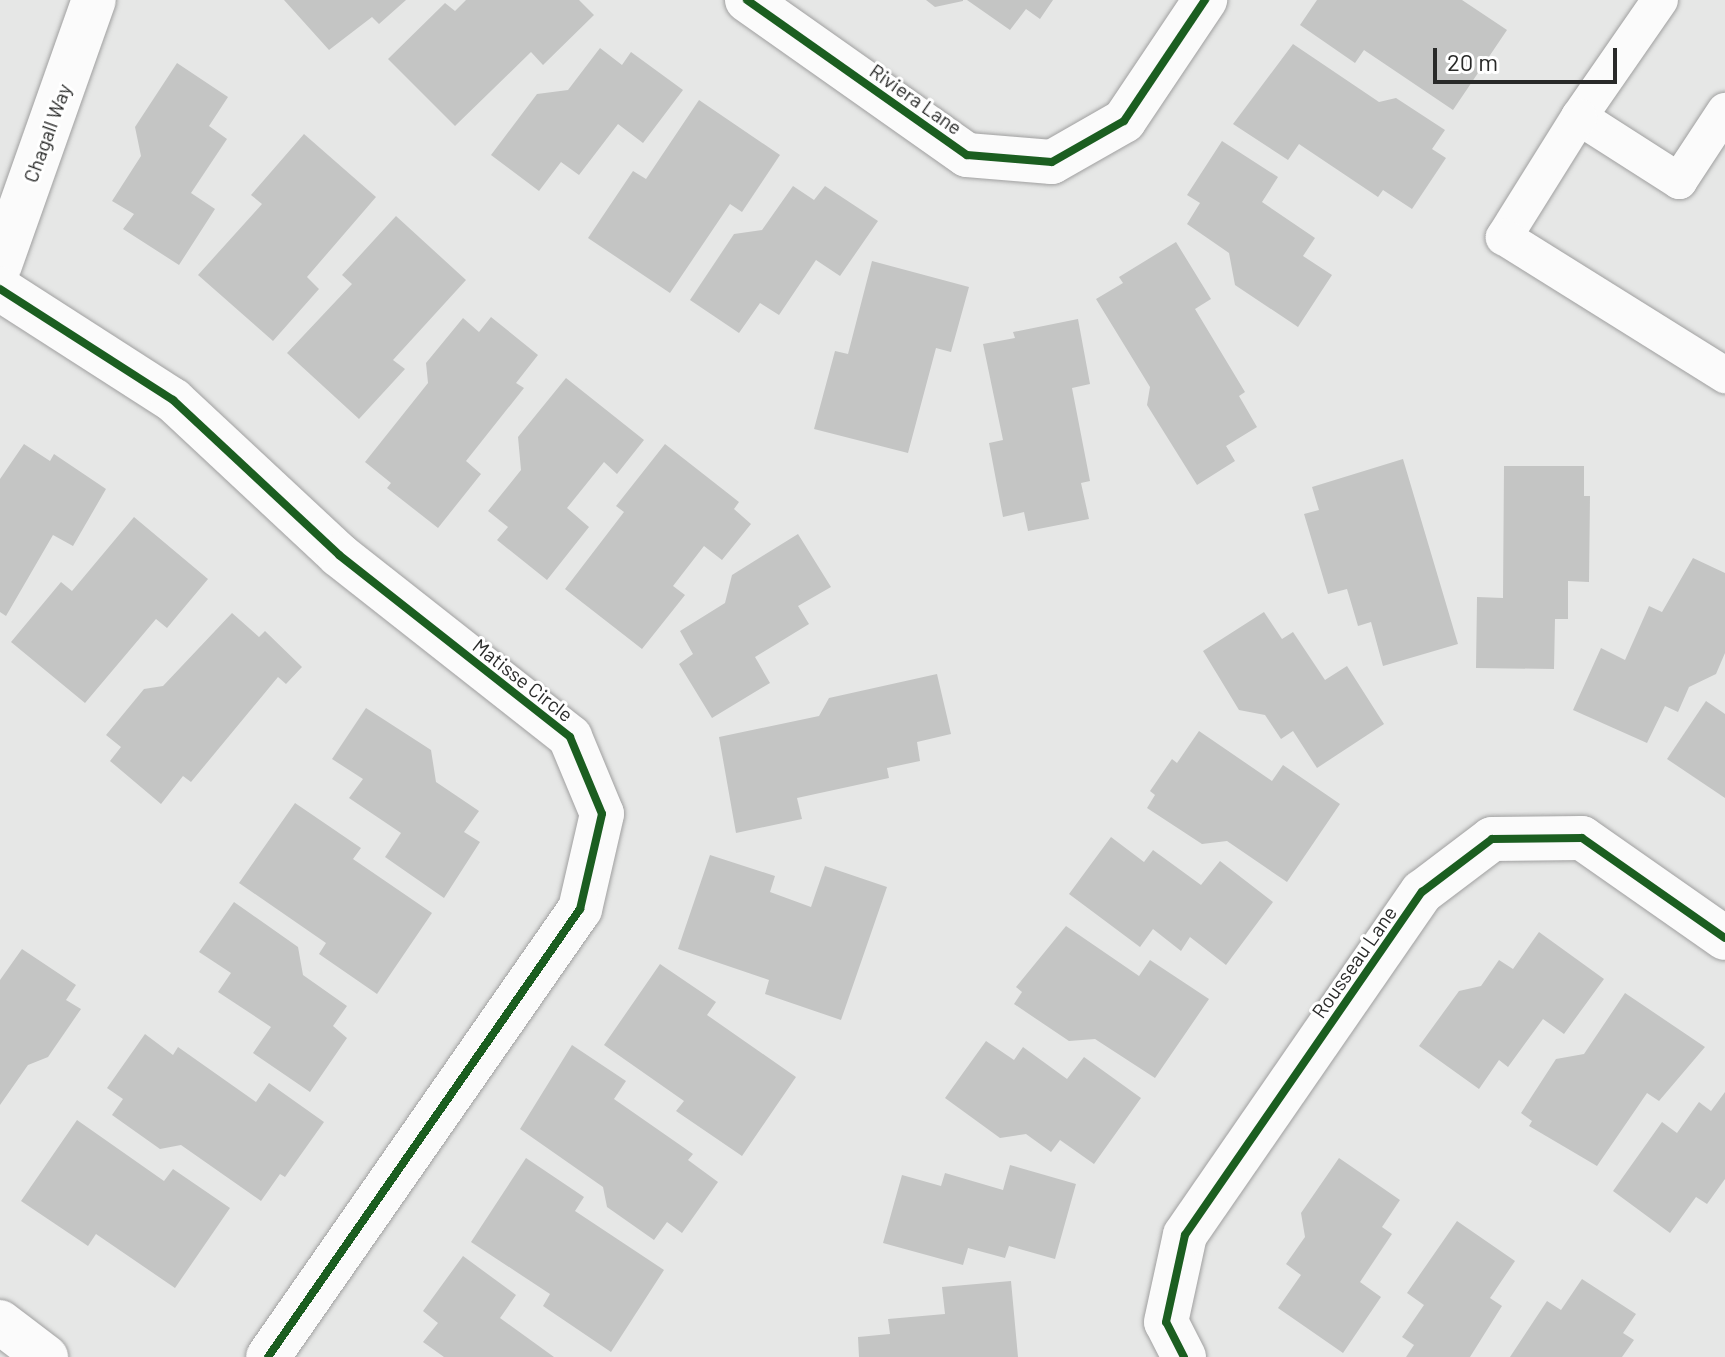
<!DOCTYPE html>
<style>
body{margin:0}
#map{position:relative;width:1725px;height:1357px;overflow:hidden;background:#e6e7e6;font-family:Barlow,sans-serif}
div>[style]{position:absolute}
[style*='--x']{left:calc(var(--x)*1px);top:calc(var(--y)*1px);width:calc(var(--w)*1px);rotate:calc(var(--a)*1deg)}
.building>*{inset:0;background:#c4c5c4}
.roads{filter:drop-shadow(0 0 2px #a0a0a0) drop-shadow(0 0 2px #a0a0a0)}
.service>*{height:36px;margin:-18px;padding:0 18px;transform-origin:18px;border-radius:18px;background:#fbfbfb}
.minor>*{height:44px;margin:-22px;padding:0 22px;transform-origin:22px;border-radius:22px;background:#fbfbfb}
.cycleway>*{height:8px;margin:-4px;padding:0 4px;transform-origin:4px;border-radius:4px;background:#1b5e20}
span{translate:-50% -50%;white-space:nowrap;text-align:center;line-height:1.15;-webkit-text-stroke:6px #fff;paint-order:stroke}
.street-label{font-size:20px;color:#292a29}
.scale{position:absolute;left:1433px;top:48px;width:184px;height:36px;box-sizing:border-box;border:4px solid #292a29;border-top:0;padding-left:10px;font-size:24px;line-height:28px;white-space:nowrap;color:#292a29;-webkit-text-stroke:6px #fff;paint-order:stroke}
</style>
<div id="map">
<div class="building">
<i style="clip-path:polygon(284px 0,406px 0,379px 24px,372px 17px,329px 50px)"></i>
<i style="clip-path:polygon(466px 0,579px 0,594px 15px,543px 65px,531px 52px,455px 126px,388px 59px,445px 3px,455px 11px)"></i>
<i style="clip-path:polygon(926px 0,963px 0,963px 1px,935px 7px)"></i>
<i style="clip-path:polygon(967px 0,1053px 0,1040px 19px,1026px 9px,1010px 30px)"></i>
<i style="clip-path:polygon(1317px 0,1462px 0,1507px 30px,1453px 110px,1364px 50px,1355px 63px,1300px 25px)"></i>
<i style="clip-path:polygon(1293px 44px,1379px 102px,1396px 98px,1445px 130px,1432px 149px,1446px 158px,1412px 209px,1383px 190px,1378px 197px,1299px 144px,1288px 160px,1233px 124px)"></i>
<i style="clip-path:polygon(600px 48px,622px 65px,631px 52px,683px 90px,643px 143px,618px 124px,579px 175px,561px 162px,539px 191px,491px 155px,537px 94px,568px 90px)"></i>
<i style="clip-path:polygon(177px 63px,228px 97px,209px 126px,227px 139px,191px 193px,215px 209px,179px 265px,123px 229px,134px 214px,112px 201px,141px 156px,135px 127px)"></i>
<i style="clip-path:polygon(699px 100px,780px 155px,742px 212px,730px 204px,670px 293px,588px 238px,633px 171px,646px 179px)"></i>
<i style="clip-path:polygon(304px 134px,376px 197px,307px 277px,319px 289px,273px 341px,198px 275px,262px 204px,251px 195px)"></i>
<i style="clip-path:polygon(1222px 141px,1278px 177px,1262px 202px,1315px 238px,1303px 256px,1332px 275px,1298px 327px,1235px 285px,1229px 253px,1187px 224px,1200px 203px,1187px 195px)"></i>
<i style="clip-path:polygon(793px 186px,814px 200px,825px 186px,878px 221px,840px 276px,816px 260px,779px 315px,760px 303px,739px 333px,690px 300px,734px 234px,762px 230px)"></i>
<i style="clip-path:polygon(396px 216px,466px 280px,393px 360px,405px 369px,359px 419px,287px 353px,352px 284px,342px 275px)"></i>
<i style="clip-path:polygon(1176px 242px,1211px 299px,1195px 309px,1245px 392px,1239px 396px,1257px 427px,1226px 446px,1235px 461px,1197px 485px,1147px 405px,1150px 387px,1096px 299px,1123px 283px,1119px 277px)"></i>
<i style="clip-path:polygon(872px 261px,969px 287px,951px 352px,936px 348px,908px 453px,814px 429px,835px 351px,848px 354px)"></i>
<i style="clip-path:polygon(491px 317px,538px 355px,516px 383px,524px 388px,466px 461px,481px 474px,438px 528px,387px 488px,391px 483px,365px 462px,428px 383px,426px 363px,463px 318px,479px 332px)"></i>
<i style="clip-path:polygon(1078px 319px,1090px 384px,1072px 388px,1090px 481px,1081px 483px,1089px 519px,1028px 531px,1024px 512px,1003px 517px,989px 443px,1003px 440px,983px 344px,1015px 338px,1013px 332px)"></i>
<i style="clip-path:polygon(566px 378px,644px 440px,617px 474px,604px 462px,567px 508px,589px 527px,547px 580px,497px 540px,508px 527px,488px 511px,521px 470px,518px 437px)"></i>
<i style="clip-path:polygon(24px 444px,50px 461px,54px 454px,106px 489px,73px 546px,53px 535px,6px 616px,0 612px,0 479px)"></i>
<i style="clip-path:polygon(665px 444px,739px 502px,734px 509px,751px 524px,722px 560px,704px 546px,673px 586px,685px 595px,642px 649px,565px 589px,624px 512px,616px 506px)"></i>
<i style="clip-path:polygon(1403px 459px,1458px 644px,1383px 666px,1371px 622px,1358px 626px,1347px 589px,1328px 594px,1304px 514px,1319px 510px,1312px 487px)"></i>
<i style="clip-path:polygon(1504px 466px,1584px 466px,1584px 496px,1590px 496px,1589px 582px,1568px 581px,1568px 619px,1555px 619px,1554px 669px,1476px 668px,1477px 597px,1503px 598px)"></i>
<i style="clip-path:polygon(134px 517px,208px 579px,167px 628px,156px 619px,85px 703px,11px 642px,61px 582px,72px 591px)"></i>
<i style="clip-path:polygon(798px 534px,831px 587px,798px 606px,809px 624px,755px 657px,770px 683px,712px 718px,679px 664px,693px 654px,680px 631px,725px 603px,732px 575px)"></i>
<i style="clip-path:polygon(1693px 558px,1725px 573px,1725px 653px,1716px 674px,1689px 687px,1678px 712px,1665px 706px,1647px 743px,1573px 710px,1601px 648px,1625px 660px,1649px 606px,1662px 612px)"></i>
<i style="clip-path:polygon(1264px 612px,1282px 639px,1293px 632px,1325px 680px,1347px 666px,1384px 724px,1317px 768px,1293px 731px,1281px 739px,1265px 715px,1239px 710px,1203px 651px)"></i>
<i style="clip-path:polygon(232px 613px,259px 637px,265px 631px,302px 667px,286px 684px,278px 677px,191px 782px,183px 776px,161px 804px,110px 761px,121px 747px,106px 735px,144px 689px,163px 686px)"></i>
<i style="clip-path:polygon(937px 674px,951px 734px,917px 742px,920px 761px,887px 768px,889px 778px,797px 798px,802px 819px,736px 833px,719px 737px,819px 716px,829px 698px)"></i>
<i style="clip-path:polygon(1706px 701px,1725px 714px,1725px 798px,1667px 759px)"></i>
<i style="clip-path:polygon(366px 708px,431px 750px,436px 782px,479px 811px,464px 832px,480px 842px,444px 898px,385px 857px,401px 833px,349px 798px,363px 779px,332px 759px)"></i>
<i style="clip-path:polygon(1199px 731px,1272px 781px,1283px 765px,1340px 804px,1287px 882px,1227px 841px,1202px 844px,1147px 808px,1155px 795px,1150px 791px,1172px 759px,1177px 763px)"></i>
<i style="clip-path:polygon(295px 803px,361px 848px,353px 859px,432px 913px,377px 994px,319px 954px,326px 943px,239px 883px)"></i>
<i style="clip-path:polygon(1111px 837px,1144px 862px,1153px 850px,1201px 885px,1220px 861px,1273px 902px,1226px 965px,1190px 937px,1181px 951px,1153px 929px,1140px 947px,1069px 894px)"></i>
<i style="clip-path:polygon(710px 855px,775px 876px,770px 892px,811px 907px,825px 866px,887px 887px,841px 1020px,765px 994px,769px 980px,678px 949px)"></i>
<i style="clip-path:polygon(234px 902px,298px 947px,303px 975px,347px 1006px,333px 1026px,347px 1038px,310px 1092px,253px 1053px,271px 1027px,218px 992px,231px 973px,199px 952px)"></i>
<i style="clip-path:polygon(1066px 926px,1139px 976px,1150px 960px,1209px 999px,1155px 1078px,1095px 1039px,1069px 1041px,1014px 1004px,1022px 992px,1016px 987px)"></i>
<i style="clip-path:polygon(1539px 932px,1604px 979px,1564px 1034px,1543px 1019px,1508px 1067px,1499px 1060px,1479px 1089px,1419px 1046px,1459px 991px,1481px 986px,1499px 960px,1513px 969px)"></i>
<i style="clip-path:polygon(22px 949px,76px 985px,66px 1000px,81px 1009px,48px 1057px,28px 1065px,0 1105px,0 980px)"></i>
<i style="clip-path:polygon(660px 964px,716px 1002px,707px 1015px,796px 1077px,742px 1156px,676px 1111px,684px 1101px,604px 1045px)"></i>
<i style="clip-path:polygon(1625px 993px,1705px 1047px,1659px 1101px,1647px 1093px,1597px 1166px,1529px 1126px,1532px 1121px,1521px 1113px,1556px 1059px,1584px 1054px)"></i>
<i style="clip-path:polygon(145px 1034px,173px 1055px,178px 1047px,256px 1102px,269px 1083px,324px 1122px,285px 1177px,280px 1174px,261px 1201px,181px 1145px,160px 1149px,112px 1115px,123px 1099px,107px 1088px)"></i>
<i style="clip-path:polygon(986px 1041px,1014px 1060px,1023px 1047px,1067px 1079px,1084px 1057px,1141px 1098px,1094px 1164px,1060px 1140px,1051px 1152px,1026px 1134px,1000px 1138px,945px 1098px)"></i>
<i style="clip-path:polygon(572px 1045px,626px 1081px,614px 1099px,693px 1154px,688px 1160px,718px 1182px,682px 1233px,667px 1222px,654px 1240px,607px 1207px,603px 1187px,520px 1129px)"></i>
<i style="clip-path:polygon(1725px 1092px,1725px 1179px,1707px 1204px,1696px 1197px,1670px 1233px,1613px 1191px,1662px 1122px,1677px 1133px,1699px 1102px,1711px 1111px)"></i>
<i style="clip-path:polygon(77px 1120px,164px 1181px,173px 1169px,230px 1208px,175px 1288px,96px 1234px,88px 1246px,21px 1201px)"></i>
<i style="clip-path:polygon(526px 1158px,584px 1197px,575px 1211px,664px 1270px,611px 1352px,543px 1306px,550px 1294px,471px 1242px)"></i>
<i style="clip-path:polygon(1339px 1158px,1400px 1200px,1382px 1227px,1392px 1234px,1360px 1282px,1381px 1297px,1343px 1353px,1278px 1308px,1301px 1275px,1286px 1264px,1305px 1237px,1301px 1213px)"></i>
<i style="clip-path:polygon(1010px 1165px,1076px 1184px,1055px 1259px,1009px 1246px,1005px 1258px,968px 1248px,963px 1265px,883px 1243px,902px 1175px,941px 1186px,945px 1173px,1003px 1190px)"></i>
<i style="clip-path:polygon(1457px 1221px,1515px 1261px,1490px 1298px,1502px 1306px,1470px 1357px,1406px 1357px,1414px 1345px,1402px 1337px,1424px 1305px,1407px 1293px)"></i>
<i style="clip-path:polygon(463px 1256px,516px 1295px,500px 1318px,554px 1357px,444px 1357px,423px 1342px,438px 1323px,423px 1311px)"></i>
<i style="clip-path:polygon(1582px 1279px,1636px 1314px,1623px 1333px,1634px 1340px,1622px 1357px,1510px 1357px,1547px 1301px,1561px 1310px)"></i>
<i style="clip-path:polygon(1011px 1281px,1018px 1357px,859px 1357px,858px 1337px,890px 1334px,888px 1319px,945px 1314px,942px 1287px)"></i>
</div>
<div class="roads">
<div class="service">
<i style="--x:1660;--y:0;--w:142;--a:124.7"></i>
<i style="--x:1579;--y:117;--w:119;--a:32.6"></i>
<i style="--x:1679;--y:181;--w:84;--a:-56.7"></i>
<i style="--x:1579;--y:117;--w:142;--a:122"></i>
<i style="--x:1504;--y:237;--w:261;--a:32"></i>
</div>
<div class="minor">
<i style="--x:747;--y:0;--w:269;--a:35.2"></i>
<i style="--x:967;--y:155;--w:85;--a:4.7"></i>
<i style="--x:1052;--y:162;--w:83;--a:-29.7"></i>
<i style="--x:1124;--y:121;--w:146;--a:-56.2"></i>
<i style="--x:0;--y:265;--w:281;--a:-70.5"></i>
<i style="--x:0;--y:289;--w:206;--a:32.7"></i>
<i style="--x:173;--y:400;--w:227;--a:43"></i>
<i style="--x:339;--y:555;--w:294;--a:38.2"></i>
<i style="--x:570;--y:737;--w:83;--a:67.4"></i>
<i style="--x:602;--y:814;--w:98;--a:103"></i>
<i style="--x:580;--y:909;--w:546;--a:124.85"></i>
<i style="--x:0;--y:1322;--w:58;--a:37.3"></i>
<i style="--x:1184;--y:1357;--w:39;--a:-117"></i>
<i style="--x:1166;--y:1322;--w:89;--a:-77.7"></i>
<i style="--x:1185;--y:1235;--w:417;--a:-55.4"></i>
<i style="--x:1422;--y:892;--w:88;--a:-37.1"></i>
<i style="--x:1492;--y:839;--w:90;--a:-0.6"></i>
<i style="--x:1582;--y:838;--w:174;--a:35"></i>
</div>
</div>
<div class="cycleway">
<i style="--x:747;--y:0;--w:269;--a:35.2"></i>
<i style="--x:967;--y:155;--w:85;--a:4.7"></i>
<i style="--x:1052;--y:162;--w:83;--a:-29.7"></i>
<i style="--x:1124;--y:121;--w:146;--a:-56.2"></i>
<i style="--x:0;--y:289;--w:206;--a:32.7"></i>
<i style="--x:173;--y:400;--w:227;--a:43"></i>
<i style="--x:339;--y:555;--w:294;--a:38.2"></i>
<i style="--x:570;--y:737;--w:83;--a:67.4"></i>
<i style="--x:602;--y:814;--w:98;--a:103"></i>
<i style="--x:580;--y:909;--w:546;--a:124.85"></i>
<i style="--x:1184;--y:1357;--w:39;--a:-117"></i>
<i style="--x:1166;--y:1322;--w:89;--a:-77.7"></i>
<i style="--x:1185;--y:1235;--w:417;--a:-55.4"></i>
<i style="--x:1422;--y:892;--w:88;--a:-37.1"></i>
<i style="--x:1492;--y:839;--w:90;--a:-0.6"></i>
<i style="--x:1582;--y:838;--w:174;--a:35"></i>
</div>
<div class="street-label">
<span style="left:916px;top:99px;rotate:35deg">Riviera Lane</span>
<span style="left:47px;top:133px;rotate:-70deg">Chagall Way</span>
<span style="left:523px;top:680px;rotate:38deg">Matisse Circle</span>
<span style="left:1354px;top:962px;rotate:-55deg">Rousseau Lane</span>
</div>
<div class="scale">20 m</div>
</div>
